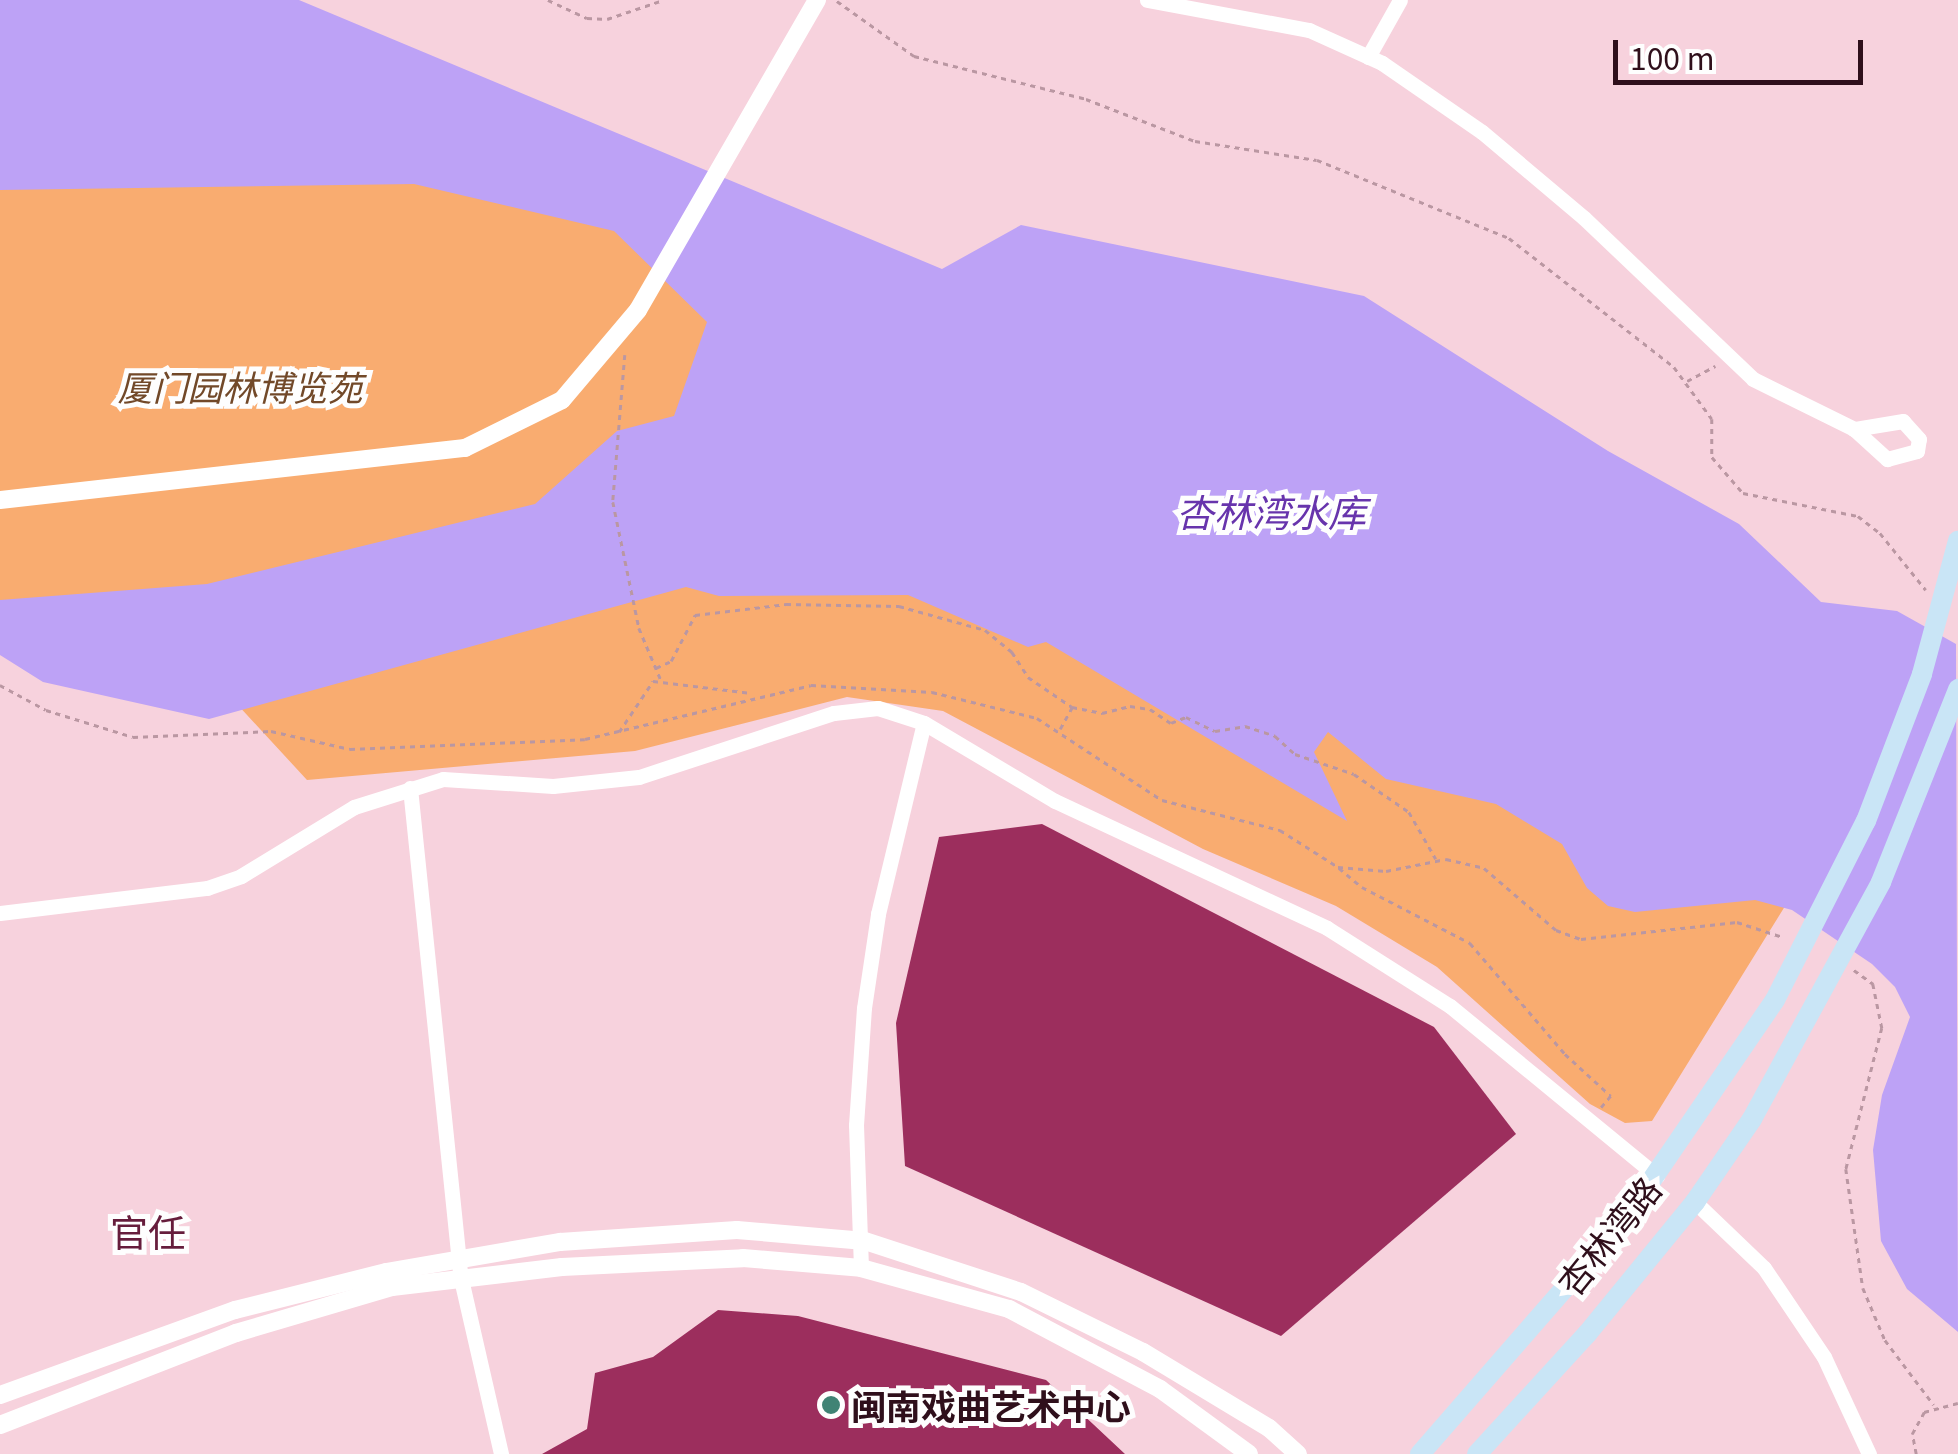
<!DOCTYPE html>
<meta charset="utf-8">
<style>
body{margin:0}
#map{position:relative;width:1958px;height:1454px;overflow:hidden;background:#f7d2dd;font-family:Georgia,"Noto Sans SC",serif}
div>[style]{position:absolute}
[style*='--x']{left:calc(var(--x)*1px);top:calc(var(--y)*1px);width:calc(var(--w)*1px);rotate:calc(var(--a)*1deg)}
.green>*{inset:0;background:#f9ac70}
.water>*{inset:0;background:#bda2f6}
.building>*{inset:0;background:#9c2e5d}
.path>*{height:2.5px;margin-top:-1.25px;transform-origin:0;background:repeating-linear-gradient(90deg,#ba97a2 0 5px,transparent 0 10px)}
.minor>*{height:15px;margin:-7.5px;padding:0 7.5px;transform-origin:7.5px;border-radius:7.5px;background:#fff}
.tertiary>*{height:18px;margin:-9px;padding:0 9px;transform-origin:9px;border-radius:9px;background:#fff}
.secondary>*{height:20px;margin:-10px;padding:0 10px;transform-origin:10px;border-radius:10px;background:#c9e5f6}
.dots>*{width:28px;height:28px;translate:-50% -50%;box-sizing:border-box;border:5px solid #fefefe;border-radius:50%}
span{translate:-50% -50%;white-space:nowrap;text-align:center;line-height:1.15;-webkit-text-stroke:10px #fefefe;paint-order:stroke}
.park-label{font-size:35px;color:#724929;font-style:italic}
.street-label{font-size:35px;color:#2f0f1b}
.poi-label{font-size:35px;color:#2f0f1b;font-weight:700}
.left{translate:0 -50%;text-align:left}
.water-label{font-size:38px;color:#6734ac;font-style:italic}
.neighbourhood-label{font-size:38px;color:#661d3c}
.scale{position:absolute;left:1613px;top:40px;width:250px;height:45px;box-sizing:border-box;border:5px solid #2f0f1b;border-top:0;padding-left:12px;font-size:30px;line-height:35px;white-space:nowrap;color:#2f0f1b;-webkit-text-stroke:8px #fefefe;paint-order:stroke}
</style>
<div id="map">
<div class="green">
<i style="clip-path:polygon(0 128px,570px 167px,762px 251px,704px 504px,0 621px)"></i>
<i style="clip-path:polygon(698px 526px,1088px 594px,1790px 898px,1652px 1121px,1625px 1123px,1590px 1104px,1437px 967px,1336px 906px,1203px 849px,943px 711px,847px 697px,635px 751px,307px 780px,212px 677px)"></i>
</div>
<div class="water">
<i style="clip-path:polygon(0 0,299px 0,942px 269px,1021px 225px,1364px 296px,1608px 451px,1739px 524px,1821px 602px,1897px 611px,1956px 644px,1958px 1332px,1907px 1289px,1881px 1241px,1873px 1150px,1882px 1095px,1910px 1017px,1895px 987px,1872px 964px,1792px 910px,1755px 900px,1635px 912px,1608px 906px,1587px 888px,1562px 844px,1496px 804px,1386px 779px,1328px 732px,1314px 752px,1347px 821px,1046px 642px,1028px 647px,908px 595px,719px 596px,686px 587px,209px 719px,43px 682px,0 655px,0 600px,207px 584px,535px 504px,617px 431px,674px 416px,707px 322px,614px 231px,414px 184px,0 190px)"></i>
</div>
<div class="building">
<i style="clip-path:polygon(1042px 824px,1434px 1027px,1516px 1134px,1281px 1336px,905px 1166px,896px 1023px,939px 837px)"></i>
<i style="clip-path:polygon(718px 1310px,798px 1316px,1046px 1380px,1125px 1454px,542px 1454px,587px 1429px,595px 1373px,653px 1357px)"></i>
</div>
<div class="path">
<i style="--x:548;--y:0;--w:43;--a:24.8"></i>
<i style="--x:587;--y:18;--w:20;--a:3"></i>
<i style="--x:607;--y:19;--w:59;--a:-18.7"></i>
<i style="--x:837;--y:1;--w:95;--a:35.5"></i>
<i style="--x:914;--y:56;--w:177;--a:14"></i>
<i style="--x:1086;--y:99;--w:117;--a:21.1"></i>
<i style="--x:1195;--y:141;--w:123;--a:8.9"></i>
<i style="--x:1317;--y:160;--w:207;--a:22.1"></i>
<i style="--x:1509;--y:238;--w:209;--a:38"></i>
<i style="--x:1674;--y:367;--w:64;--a:53.8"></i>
<i style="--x:1712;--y:419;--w:38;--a:90"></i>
<i style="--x:1712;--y:457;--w:48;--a:49.3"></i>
<i style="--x:1743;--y:493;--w:117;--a:11.3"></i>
<i style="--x:1858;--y:516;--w:28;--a:38"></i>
<i style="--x:1880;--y:533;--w:73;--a:51.1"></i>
<i style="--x:625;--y:355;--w:147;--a:94.7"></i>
<i style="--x:613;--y:502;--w:129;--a:78.3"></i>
<i style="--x:639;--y:628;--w:56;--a:67.1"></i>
<i style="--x:1687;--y:381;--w:32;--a:-28"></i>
<i style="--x:656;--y:668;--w:17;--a:-25"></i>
<i style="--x:671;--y:661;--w:52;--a:-62.4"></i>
<i style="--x:695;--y:615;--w:92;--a:-6.9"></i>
<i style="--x:786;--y:604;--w:113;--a:1"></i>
<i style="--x:899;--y:606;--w:89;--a:15.6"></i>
<i style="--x:985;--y:630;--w:35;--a:39"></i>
<i style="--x:1012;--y:652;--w:30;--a:57"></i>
<i style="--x:1028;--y:677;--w:53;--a:34.3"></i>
<i style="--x:0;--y:685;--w:52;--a:28.5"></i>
<i style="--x:46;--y:710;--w:91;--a:17.2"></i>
<i style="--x:133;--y:737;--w:138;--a:-2.5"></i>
<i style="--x:271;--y:731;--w:81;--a:12.8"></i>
<i style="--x:350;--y:749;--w:235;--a:-2.4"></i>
<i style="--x:585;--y:739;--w:232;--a:-13.4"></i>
<i style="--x:811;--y:685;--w:121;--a:3.3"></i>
<i style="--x:932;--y:692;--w:108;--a:13.9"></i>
<i style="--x:1037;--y:718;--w:149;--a:33.3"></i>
<i style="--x:1162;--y:800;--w:122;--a:14.3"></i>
<i style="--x:1280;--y:830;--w:69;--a:32.5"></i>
<i style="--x:1338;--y:867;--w:48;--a:4.8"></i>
<i style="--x:1386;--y:871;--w:61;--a:-11.3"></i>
<i style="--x:1446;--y:859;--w:39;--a:13"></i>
<i style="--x:1484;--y:868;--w:95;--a:40.7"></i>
<i style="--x:1556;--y:930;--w:27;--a:20"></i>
<i style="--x:1581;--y:939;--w:157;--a:-6.2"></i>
<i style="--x:1737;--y:922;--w:48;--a:18.1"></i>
<i style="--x:1060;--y:729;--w:25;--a:-61"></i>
<i style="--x:1072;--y:707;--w:31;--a:11"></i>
<i style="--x:1102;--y:713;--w:29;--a:-14"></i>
<i style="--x:1130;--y:706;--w:20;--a:9"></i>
<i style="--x:1150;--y:709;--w:25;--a:34"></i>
<i style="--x:1171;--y:723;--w:16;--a:-22"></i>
<i style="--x:1186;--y:717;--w:32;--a:26"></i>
<i style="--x:1215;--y:731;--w:30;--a:-9"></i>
<i style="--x:1245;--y:726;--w:32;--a:18"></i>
<i style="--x:1275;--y:736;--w:27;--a:42"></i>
<i style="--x:1295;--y:754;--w:62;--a:18.7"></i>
<i style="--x:1354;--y:774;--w:67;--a:34.6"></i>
<i style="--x:1409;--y:812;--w:54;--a:60.1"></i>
<i style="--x:619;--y:732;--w:61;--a:-56.3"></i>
<i style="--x:653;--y:681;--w:99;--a:7"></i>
<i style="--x:1339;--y:868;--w:30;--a:40"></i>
<i style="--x:1362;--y:887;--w:122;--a:27.4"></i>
<i style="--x:1470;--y:943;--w:146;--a:49.4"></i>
<i style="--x:1565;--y:1054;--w:62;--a:42.4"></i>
<i style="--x:1611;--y:1096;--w:16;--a:130"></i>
<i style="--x:1854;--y:970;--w:24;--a:36"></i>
<i style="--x:1873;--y:984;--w:45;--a:78.4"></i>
<i style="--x:1882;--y:1028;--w:146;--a:104.3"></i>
<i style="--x:1846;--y:1169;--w:120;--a:81.9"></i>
<i style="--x:1863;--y:1288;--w:56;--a:67.1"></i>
<i style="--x:1885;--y:1340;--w:81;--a:53"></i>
<i style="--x:1916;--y:1454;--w:20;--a:-101"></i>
<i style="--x:1912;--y:1434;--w:25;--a:-61"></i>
<i style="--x:1924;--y:1412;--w:35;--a:-15"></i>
</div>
<div class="minor">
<i style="--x:1147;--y:0;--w:165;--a:10.5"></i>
<i style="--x:1309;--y:30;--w:80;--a:24.3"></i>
<i style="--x:1382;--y:63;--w:121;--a:34.6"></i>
<i style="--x:1482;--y:132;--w:133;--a:40.1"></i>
<i style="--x:1584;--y:218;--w:233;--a:43.6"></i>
<i style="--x:1753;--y:379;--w:113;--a:26.3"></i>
<i style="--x:1854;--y:429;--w:45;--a:42.3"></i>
<i style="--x:1887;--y:459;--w:31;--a:-15"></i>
<i style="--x:1917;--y:451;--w:12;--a:-81"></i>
<i style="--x:1919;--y:439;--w:24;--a:-132"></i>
<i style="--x:1903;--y:421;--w:50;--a:170.7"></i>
<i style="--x:1368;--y:57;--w:65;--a:-60.7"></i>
<i style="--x:410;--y:788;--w:494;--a:84.1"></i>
<i style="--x:461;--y:1279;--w:180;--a:77.1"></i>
<i style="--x:0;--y:913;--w:209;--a:-6.9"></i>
<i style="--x:207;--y:888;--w:36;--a:-19"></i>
<i style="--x:241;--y:876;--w:132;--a:-31.4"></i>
<i style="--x:354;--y:807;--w:93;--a:-17.5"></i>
<i style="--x:443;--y:779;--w:110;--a:3.6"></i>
<i style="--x:553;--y:786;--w:86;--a:-6"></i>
<i style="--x:639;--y:777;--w:205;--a:-18.2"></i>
<i style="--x:834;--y:713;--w:44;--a:-6.5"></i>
<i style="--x:878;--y:708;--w:48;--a:18.1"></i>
<i style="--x:924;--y:723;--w:152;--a:30.8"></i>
<i style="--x:1055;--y:801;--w:300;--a:25"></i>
<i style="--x:1327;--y:928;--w:146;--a:32.4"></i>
<i style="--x:1450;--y:1006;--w:268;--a:39.4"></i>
<i style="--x:1695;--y:1202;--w:95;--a:43.7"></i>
<i style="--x:1764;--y:1268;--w:107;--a:56"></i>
<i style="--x:1824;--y:1357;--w:107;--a:65.1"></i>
<i style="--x:861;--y:1268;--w:143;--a:-92"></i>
<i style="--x:856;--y:1125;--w:117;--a:-86.1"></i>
<i style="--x:864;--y:1008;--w:95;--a:-81.5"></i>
<i style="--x:878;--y:914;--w:196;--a:-76.5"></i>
</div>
<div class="tertiary">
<i style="--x:0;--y:500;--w:468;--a:-6.4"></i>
<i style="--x:465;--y:448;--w:108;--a:-26.3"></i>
<i style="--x:562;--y:400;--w:118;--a:-49.8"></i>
<i style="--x:638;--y:310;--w:358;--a:-60"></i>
<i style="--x:0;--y:1395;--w:250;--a:-19.9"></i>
<i style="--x:235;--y:1310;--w:156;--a:-14.1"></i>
<i style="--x:386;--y:1272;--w:177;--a:-9.8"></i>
<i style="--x:560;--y:1242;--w:177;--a:-3.9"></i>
<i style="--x:737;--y:1230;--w:128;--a:4.9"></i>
<i style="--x:865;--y:1241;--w:164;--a:18.1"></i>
<i style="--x:1021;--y:1292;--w:136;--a:26.2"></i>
<i style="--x:1143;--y:1352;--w:147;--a:31.1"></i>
<i style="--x:1269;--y:1428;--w:39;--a:42"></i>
<i style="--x:0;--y:1425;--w:253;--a:-21.3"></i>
<i style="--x:236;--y:1333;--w:163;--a:-16.4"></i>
<i style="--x:392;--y:1287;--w:171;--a:-6.7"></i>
<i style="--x:562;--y:1267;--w:181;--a:-2.8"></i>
<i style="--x:743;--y:1258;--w:118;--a:4.8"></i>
<i style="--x:861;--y:1268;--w:154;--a:15.5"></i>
<i style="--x:1009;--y:1309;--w:171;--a:27.9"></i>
<i style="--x:1160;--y:1389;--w:110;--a:36.1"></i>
</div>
<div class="secondary">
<i style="--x:1420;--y:1454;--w:312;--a:-48.9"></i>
<i style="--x:1625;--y:1219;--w:265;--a:-55.6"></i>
<i style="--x:1775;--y:1000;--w:201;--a:-63.1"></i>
<i style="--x:1866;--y:821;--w:157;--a:-69.1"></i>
<i style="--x:1922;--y:674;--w:138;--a:-74.9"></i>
<i style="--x:1477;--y:1454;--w:163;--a:-47.5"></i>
<i style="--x:1587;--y:1334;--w:171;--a:-50.7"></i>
<i style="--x:1695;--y:1202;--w:101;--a:-55.5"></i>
<i style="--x:1752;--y:1119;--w:270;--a:-61.4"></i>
<i style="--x:1881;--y:882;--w:208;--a:-68.2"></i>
</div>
<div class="dots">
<i style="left:831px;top:1405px;background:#408375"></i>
</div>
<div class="park-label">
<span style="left:240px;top:386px">厦门园林博览苑</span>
</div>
<div class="street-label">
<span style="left:1608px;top:1235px;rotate:-51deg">杏林湾路</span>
</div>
<div class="poi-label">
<span class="left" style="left:851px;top:1405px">闽南戏曲艺术中心</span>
</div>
<div class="water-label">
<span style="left:1271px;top:511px">杏林湾水库</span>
</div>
<div class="neighbourhood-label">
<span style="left:148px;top:1231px">官任</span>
</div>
<div class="scale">100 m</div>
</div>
